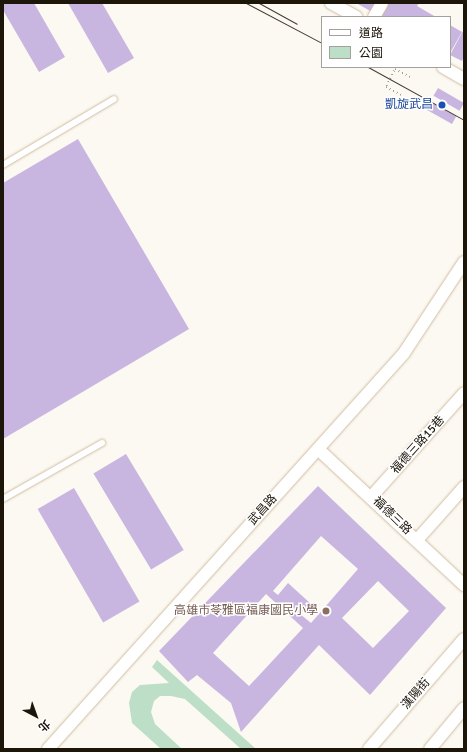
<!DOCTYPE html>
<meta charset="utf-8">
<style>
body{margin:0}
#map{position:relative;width:467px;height:752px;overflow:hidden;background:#fcf8f2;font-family:Signika,"Noto Sans TC",sans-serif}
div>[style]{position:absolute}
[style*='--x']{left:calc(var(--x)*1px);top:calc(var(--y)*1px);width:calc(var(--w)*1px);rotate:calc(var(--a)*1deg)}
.green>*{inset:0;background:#bddec7}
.building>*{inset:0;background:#c9b6e0;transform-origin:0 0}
.path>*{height:2px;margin-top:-1px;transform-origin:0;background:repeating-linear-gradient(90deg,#a19c94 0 1px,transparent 0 4px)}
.roads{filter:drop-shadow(0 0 1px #cfbd9f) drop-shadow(0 0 1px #cfbd9f)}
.service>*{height:6px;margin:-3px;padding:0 3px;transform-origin:3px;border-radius:3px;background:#fff}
.minor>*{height:12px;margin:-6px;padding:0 6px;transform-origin:6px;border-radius:6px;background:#fff}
.tram>*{height:1px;margin:-0.5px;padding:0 0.5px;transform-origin:0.5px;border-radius:0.5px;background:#433c32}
.dots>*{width:11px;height:11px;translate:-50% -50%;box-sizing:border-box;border:2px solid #fff;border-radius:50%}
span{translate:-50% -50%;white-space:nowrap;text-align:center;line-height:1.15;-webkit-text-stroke:3px #fff;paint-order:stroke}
.transit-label{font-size:12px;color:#164399}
.right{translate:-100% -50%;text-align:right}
.street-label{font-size:12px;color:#1c150a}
.education-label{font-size:12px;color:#785e54}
.frame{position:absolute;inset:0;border:4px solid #1c150a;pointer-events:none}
.legend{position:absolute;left:321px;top:16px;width:130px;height:52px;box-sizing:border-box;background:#fff;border:1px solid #a4a19d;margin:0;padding:5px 7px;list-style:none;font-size:12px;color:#1c150a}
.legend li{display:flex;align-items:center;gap:8px;height:20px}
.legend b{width:20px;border:1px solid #a4a19d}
.north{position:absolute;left:16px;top:696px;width:40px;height:40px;-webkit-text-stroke:3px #fff;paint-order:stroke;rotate:139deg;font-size:11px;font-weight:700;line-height:16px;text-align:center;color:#1c150a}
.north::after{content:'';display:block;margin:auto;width:14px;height:18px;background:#1c150a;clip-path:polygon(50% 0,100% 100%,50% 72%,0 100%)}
</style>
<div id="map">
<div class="green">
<i style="clip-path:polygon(157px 660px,256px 749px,241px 749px,185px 699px,171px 696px,160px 696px,154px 701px,151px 712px,155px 724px,182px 749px,161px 749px,132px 723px,129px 703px,132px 692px,140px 685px,169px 683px,152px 667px)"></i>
</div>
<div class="building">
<i style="clip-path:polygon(3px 3px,34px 3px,65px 57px,39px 72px,3px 10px)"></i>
<i style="clip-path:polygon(68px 3px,102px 3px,134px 58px,108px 73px)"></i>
<i style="clip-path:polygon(356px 3px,379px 3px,374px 13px)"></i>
<i style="clip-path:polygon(385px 3px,419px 3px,417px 6px,436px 17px,382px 17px,378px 15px)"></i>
<i style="clip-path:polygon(450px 25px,462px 32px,450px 53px)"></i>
<i style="clip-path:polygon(464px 29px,464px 56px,462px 61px,450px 55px)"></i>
<i style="left:438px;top:88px;width:30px;height:9px;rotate:30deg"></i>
<i style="left:431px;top:102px;width:29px;height:9px;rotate:29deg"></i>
<i style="clip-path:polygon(78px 139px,189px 329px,3px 439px,3px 183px)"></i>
<i style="left:126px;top:454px;width:112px;height:38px;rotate:59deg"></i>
<i style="clip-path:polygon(evenodd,318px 486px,446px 608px,370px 695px,319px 645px,241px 732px,231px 703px,197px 675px,188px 682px,159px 651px,318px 486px,321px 536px,358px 569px,311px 623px,300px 614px,310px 603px,288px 583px,278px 595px,273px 591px,321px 536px,318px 486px,378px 581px,409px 611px,373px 648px,342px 618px,378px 581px,318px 486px,266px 594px,303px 628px,249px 686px,213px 653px,266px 594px)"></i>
<i style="left:74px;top:488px;width:131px;height:42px;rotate:60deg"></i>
</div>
<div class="path">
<i style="--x:396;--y:67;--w:22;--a:117"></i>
<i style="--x:386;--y:87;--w:17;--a:28"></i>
<i style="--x:395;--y:69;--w:17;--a:28"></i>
</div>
<div class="roads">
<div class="service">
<i style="--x:3;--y:165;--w:129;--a:-30.7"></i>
<i style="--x:3;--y:499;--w:114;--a:-29.5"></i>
</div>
<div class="minor">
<i style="--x:331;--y:3;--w:29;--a:29"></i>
<i style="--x:374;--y:17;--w:16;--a:-60"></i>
<i style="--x:443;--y:67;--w:24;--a:30"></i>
<i style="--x:318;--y:449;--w:200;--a:43"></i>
<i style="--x:372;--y:496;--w:138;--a:-48.2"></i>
<i style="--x:417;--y:540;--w:71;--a:-48.4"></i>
<i style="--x:48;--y:749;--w:532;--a:-48.04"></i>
<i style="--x:404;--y:353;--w:109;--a:-56.6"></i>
<i style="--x:369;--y:749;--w:145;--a:-49.2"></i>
<i style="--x:430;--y:749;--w:53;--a:-50.3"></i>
</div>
</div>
<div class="tram">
<i style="--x:246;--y:3;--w:86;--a:27.8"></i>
<i style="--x:259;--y:3;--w:43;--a:28.9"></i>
<i style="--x:368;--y:67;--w:110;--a:28.9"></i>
</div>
<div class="dots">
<i style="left:442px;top:105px;background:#1a4fb4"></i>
<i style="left:326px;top:611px;background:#8d6e63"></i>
</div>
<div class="transit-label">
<span class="right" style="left:433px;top:105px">凱旋武昌</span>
</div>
<div class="street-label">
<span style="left:418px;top:445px;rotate:-48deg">福德三路15巷</span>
<span style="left:263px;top:510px;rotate:-48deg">武昌路</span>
<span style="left:392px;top:516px;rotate:44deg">福德三路</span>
<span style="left:416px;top:694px;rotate:-49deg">漢陽街</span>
</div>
<div class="education-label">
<span class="right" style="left:318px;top:611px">高雄市苓雅區福康國民小學</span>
</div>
<div class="frame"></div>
<ul class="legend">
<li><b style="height:5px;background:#fff"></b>道路</li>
<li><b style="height:11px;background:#bddec7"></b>公園</li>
</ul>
<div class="north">北</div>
</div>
